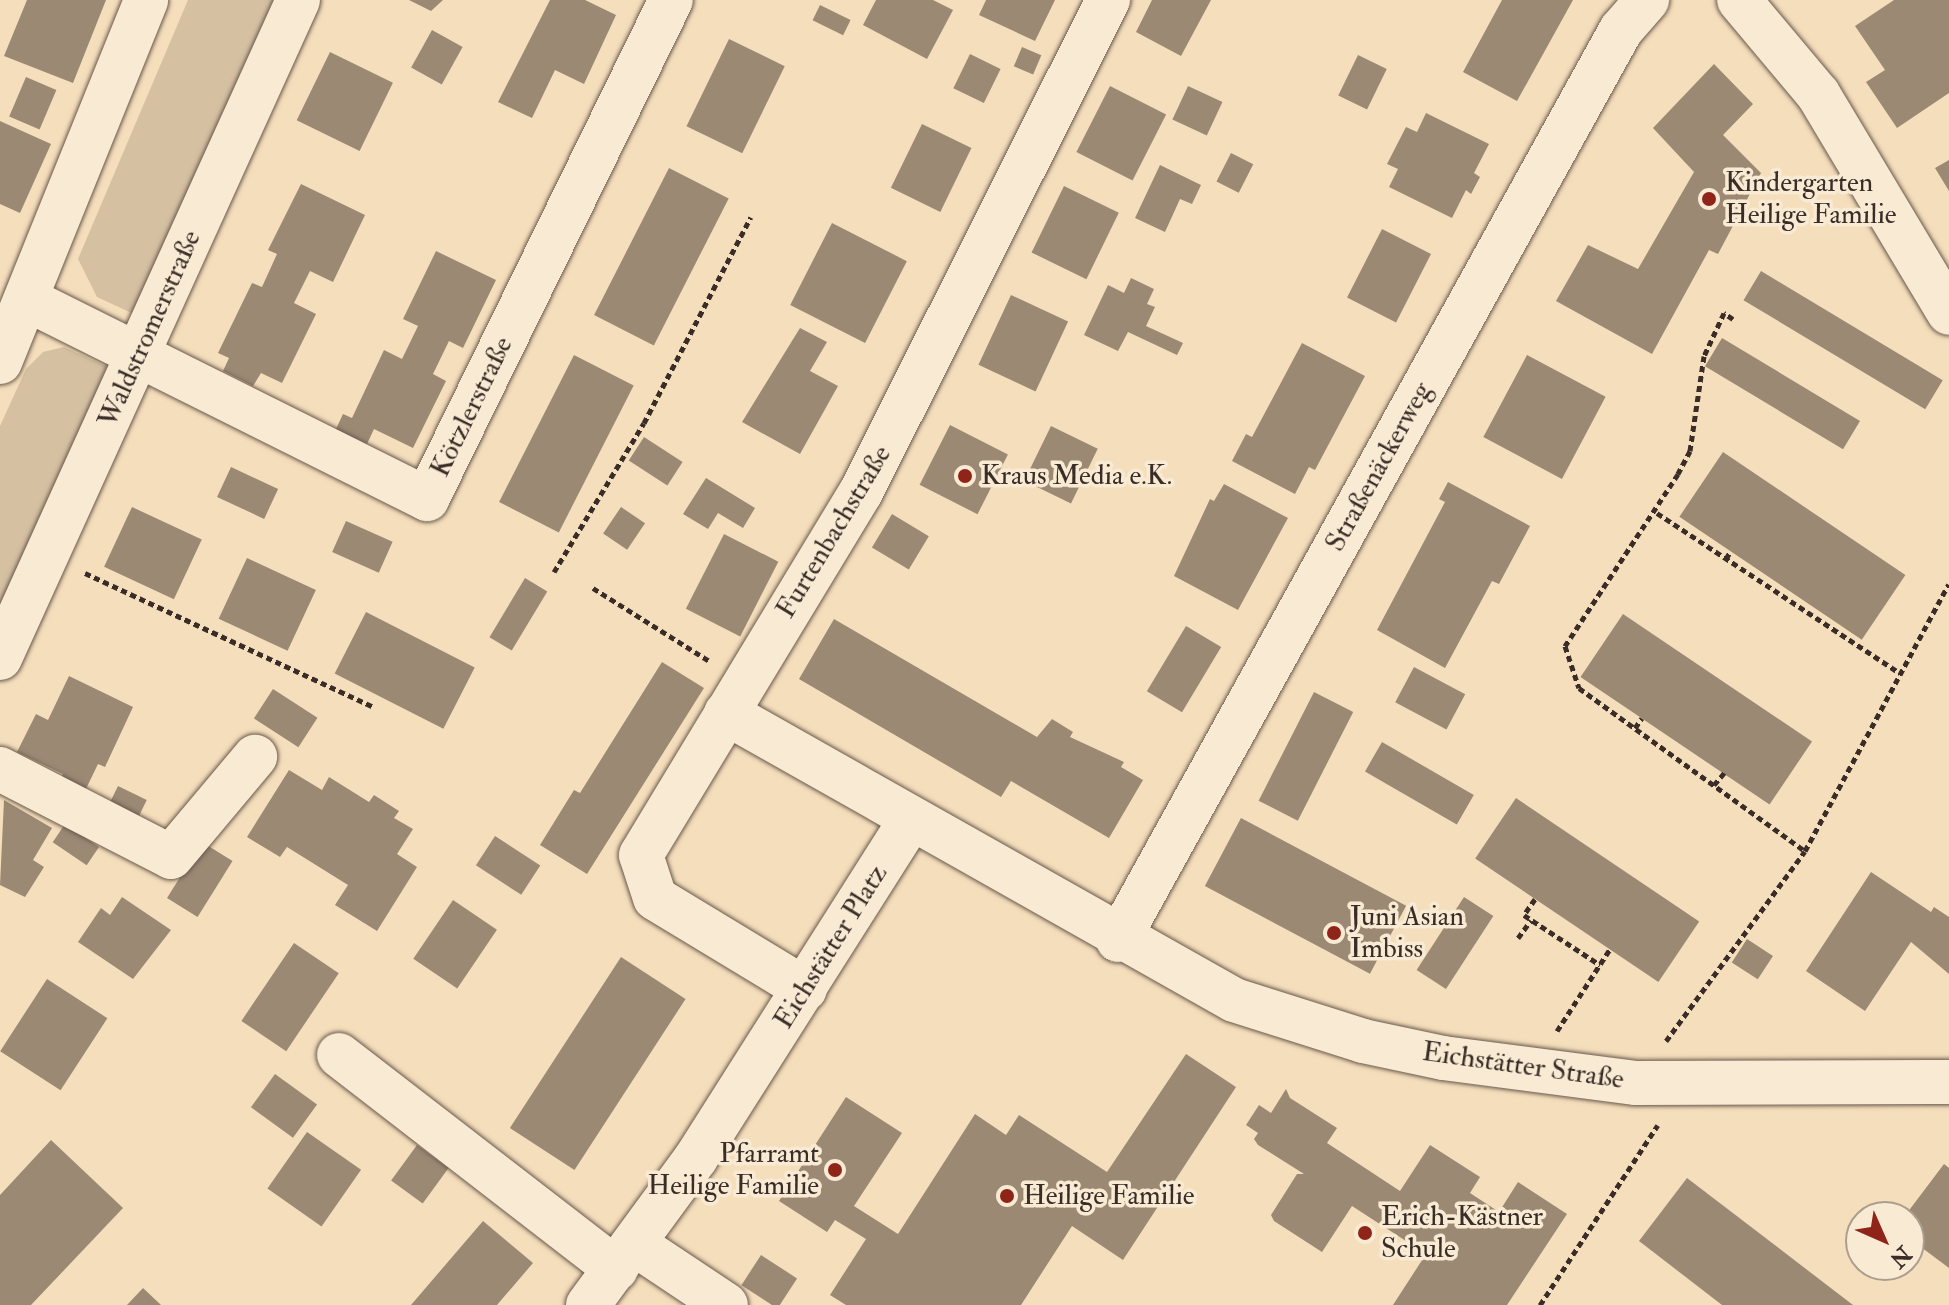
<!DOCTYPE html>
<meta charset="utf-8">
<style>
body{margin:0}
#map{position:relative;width:1949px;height:1305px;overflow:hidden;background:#f5debb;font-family:"IM FELL Double Pica",serif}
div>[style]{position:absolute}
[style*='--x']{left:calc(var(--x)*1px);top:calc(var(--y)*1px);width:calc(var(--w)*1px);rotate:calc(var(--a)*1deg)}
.green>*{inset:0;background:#d5c0a2}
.building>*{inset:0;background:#9b8974;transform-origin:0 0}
.path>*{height:5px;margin-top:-2.5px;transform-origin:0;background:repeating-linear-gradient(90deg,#3a2d28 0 6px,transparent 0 10px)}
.roads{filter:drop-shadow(0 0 2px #69594d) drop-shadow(0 0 2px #69594d)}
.minor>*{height:44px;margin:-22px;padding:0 22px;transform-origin:22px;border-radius:22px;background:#f8ead3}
.dots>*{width:22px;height:22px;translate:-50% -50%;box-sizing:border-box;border:4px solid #f8ead3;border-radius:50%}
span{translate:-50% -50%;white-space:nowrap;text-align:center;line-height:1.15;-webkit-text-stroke:7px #f8ead3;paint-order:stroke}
.poi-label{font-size:28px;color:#3a2d28}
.left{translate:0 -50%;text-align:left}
.right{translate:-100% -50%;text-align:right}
.street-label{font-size:28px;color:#3a2d28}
.north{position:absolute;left:1845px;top:1201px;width:80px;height:80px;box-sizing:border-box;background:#f8ead3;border:2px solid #ac9e8f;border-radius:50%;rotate:135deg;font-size:22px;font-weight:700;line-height:32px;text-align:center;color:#3a2d28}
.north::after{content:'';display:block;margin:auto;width:28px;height:36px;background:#8f2418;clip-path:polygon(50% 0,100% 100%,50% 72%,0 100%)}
</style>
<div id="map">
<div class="green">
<i style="clip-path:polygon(188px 0,279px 0,140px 317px,97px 297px,78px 259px)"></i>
<i style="clip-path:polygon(64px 347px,116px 371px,0 632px,0 426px,26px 369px,43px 352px)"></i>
</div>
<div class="building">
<i style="clip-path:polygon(27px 0,106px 0,73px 83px,4px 56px)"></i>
<i style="clip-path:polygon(409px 0,443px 0,431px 11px)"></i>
<i style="clip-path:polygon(550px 0,585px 0,616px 15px,584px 84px,555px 70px,532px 118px,498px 102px)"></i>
<i style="clip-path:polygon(876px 0,933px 0,953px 10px,927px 59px,863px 25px)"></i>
<i style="clip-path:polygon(986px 0,1055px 0,1035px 41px,979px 15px)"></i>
<i style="clip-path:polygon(1152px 0,1211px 0,1181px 56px,1136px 32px)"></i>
<i style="clip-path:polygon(1502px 0,1573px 0,1517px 101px,1463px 72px)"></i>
<i style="clip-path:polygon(1894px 0,1949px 0,1949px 93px,1897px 128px,1866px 82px,1885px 70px,1855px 26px)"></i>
<i style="left:820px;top:5px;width:34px;height:17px;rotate:26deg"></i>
<i style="left:432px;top:30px;width:35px;height:43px;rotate:29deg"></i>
<i style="left:729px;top:39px;width:62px;height:97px;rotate:26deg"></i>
<i style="left:1022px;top:47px;width:21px;height:21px;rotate:23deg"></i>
<i style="left:330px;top:52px;width:70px;height:76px;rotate:26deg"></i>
<i style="left:970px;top:54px;width:34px;height:38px;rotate:26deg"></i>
<i style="left:1358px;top:55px;width:32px;height:45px;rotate:26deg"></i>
<i style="clip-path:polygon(1714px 64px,1753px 104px,1723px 135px,1761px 173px,1718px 254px,1709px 250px,1652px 354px,1556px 301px,1588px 245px,1638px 269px,1694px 172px,1653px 128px)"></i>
<i style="left:26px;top:77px;width:33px;height:43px;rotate:23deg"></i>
<i style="left:1110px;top:86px;width:63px;height:74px;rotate:27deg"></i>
<i style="left:1188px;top:86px;width:38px;height:37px;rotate:25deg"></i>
<i style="clip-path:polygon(1426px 113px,1489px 144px,1474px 173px,1480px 177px,1471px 194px,1466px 190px,1452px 218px,1389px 187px,1398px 169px,1387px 164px,1406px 127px,1417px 132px)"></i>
<i style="clip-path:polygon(0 121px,51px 144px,20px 213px,0 204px)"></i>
<i style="left:922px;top:124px;width:55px;height:71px;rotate:26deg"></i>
<i style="left:1231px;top:153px;width:25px;height:32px;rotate:27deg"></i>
<i style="clip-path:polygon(1949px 160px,1949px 191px,1935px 168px)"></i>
<i style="clip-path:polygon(1160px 165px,1201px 185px,1192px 204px,1180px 199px,1165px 232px,1135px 218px)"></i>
<i style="left:669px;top:168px;width:67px;height:165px;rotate:27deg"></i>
<i style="clip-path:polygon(301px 184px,365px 215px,333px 282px,310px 271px,294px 303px,316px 314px,282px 383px,261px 373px,253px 386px,223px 371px,229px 358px,218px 353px,252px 283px,262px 287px,277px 254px,268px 250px)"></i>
<i style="left:1064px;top:186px;width:61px;height:74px;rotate:26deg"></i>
<i style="left:832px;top:223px;width:84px;height:92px;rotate:27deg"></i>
<i style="left:1382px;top:229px;width:55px;height:77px;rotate:27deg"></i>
<i style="clip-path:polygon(436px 251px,496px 280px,463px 348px,449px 341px,433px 374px,446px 381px,413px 448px,374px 429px,367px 444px,336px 429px,343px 414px,352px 418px,384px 350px,402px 359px,418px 326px,403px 319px)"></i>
<i style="left:1761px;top:271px;width:212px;height:34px;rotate:31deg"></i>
<i style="clip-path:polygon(1131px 278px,1154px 289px,1147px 304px,1155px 307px,1146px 326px,1183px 343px,1177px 355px,1128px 332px,1118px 351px,1084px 335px,1108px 285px,1124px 293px)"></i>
<i style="left:1011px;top:295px;width:63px;height:77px;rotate:25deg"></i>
<i style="clip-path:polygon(800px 328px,827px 342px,810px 371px,838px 386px,800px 454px,742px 422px)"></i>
<i style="left:1722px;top:338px;width:161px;height:33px;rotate:31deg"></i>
<i style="clip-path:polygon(1302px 343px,1365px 376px,1315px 470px,1309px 467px,1295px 494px,1232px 461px,1246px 434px,1252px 437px)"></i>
<i style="left:574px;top:355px;width:67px;height:165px;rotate:27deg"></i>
<i style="left:1527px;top:355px;width:89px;height:93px;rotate:28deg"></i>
<i style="left:950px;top:425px;width:65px;height:67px;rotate:27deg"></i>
<i style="left:1051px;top:426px;width:52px;height:61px;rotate:26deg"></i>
<i style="left:644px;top:437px;width:46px;height:28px;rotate:33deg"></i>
<i style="left:1723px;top:452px;width:220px;height:78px;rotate:34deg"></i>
<i style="left:231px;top:467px;width:52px;height:33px;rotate:25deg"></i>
<i style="clip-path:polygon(706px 478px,755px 508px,743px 528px,718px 513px,708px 529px,683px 514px)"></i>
<i style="clip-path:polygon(1448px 482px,1530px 526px,1499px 584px,1492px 581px,1445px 668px,1377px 630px,1445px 502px,1439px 499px)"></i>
<i style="clip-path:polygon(1224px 484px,1288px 518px,1238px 610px,1174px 576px,1210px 499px,1214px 501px)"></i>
<i style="left:132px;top:507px;width:77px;height:66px;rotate:25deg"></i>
<i style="left:621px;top:507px;width:29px;height:32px;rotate:34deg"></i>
<i style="left:892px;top:514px;width:43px;height:39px;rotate:31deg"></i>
<i style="left:346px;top:521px;width:51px;height:34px;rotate:24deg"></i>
<i style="left:724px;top:534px;width:61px;height:84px;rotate:27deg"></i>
<i style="left:247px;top:558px;width:76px;height:67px;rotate:25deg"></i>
<i style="left:525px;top:578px;width:26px;height:69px;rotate:31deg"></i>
<i style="left:366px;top:612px;width:122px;height:69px;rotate:27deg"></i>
<i style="left:1623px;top:614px;width:228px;height:76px;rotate:34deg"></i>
<i style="clip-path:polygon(834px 619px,1037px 737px,1052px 719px,1073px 732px,1070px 737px,1124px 762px,1121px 767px,1143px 780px,1109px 838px,1011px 781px,1001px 797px,799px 679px)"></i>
<i style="left:1186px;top:626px;width:41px;height:76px;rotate:31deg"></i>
<i style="clip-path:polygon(662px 662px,704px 688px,587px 874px,540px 845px,574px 790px,580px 793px)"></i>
<i style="left:1414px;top:667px;width:58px;height:40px;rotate:28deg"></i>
<i style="clip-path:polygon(69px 676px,133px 707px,105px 767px,98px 764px,84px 793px,60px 781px,63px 774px,17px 752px,36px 714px,48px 720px)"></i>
<i style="left:273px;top:689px;width:53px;height:35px;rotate:33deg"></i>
<i style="left:1314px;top:692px;width:44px;height:122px;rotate:27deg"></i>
<i style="left:1382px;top:742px;width:106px;height:34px;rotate:30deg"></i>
<i style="clip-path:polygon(289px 770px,322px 790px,329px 777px,369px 802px,374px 795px,399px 811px,394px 818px,413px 829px,397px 854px,417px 867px,377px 931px,335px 905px,348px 885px,287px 847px,280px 857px,247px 837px)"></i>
<i style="left:118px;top:786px;width:32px;height:22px;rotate:26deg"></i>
<i style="left:1516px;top:798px;width:221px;height:73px;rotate:34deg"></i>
<i style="clip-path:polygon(4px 800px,52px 828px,33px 860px,44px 867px,25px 897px,0 885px)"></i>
<i style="left:1241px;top:818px;width:187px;height:77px;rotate:28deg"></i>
<i style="left:65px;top:824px;width:41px;height:22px;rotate:34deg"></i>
<i style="left:495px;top:836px;width:54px;height:35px;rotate:33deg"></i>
<i style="left:202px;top:842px;width:36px;height:66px;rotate:32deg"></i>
<i style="clip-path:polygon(1871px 872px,1931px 912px,1934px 907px,1949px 917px,1949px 974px,1911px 942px,1865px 1011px,1806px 971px)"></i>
<i style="clip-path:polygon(122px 897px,171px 930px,133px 979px,78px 942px,101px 908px,110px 915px)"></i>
<i style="left:1464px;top:897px;width:35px;height:87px;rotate:33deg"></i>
<i style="left:453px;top:900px;width:53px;height:71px;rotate:34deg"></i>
<i style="left:1747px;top:939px;width:31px;height:28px;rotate:33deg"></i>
<i style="left:294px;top:943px;width:54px;height:94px;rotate:34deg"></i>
<i style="left:621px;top:957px;width:77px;height:204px;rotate:33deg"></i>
<i style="left:47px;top:979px;width:72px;height:86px;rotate:33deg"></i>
<i style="clip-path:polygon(1186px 1054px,1236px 1087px,1123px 1260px,1072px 1226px,1021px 1305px,846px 1305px,830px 1295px,866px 1239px,835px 1220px,827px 1232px,779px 1201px,846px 1097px,902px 1133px,854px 1206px,898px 1234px,975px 1114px,1006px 1135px,1019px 1115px,1107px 1172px)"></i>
<i style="left:275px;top:1074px;width:52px;height:41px;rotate:36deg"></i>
<i style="clip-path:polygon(1286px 1089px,1290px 1098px,1337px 1128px,1327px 1143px,1400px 1191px,1430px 1145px,1480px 1177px,1470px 1193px,1499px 1212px,1518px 1182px,1567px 1214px,1507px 1305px,1393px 1305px,1426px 1254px,1352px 1206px,1322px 1252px,1274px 1221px,1271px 1215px,1297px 1174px,1304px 1174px,1258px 1145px,1254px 1139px,1258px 1133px,1246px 1125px,1259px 1105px,1271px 1113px)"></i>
<i style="left:307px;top:1132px;width:66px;height:69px;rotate:35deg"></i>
<i style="clip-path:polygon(51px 1140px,123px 1208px,31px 1305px,0 1305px,0 1195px)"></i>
<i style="left:417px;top:1145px;width:39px;height:44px;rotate:36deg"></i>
<i style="clip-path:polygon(1944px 1164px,1949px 1168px,1949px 1268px,1909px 1238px,1909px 1217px,1904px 1217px)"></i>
<i style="clip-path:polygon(1687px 1178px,1725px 1207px,1853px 1305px,1722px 1305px,1639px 1241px)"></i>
<i style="clip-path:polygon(483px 1221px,533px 1263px,497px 1305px,411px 1305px)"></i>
<i style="left:761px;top:1255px;width:43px;height:36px;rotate:33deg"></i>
<i style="clip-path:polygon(143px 1288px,161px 1305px,127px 1305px)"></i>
</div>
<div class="path">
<i style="--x:1733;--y:319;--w:11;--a:-146"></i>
<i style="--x:1724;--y:313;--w:47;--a:114.9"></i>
<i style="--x:1704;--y:356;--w:96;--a:98.4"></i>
<i style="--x:1690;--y:451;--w:26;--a:118"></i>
<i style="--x:1678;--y:474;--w:206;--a:123.3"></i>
<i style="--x:1565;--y:646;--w:44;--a:71.6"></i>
<i style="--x:1579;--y:688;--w:279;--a:35.8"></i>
<i style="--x:1657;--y:513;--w:291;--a:33.4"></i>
<i style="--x:1726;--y:559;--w:8;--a:-60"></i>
<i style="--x:554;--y:572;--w:174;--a:-58.9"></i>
<i style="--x:644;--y:423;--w:232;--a:-62.6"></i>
<i style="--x:85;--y:573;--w:319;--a:24.9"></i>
<i style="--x:593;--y:588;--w:139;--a:32.1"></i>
<i style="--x:1635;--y:728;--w:12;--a:-55"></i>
<i style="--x:1714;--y:785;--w:16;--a:-50"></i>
<i style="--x:1535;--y:899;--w:19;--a:125"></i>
<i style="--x:1524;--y:915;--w:91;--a:33.3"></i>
<i style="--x:1518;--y:938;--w:22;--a:-54"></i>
<i style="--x:1557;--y:1031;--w:98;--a:-57.1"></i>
<i style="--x:1666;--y:1041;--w:235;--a:-53.8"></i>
<i style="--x:1805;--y:851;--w:303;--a:-61.7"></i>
<i style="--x:1540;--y:1305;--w:215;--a:-56.8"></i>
</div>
<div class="roads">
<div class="minor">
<i style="--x:1739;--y:0;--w:123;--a:50"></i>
<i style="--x:1818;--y:94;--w:255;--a:59.1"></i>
<i style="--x:28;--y:300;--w:446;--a:26.5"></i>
<i style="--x:427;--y:499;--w:555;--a:-63.94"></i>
<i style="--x:0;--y:362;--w:390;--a:-68"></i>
<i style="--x:0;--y:658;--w:722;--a:-65.63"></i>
<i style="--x:726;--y:713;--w:583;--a:29.46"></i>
<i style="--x:1234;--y:1000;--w:135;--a:17.6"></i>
<i style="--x:1363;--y:1041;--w:82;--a:12"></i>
<i style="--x:1443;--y:1058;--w:195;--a:7.4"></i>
<i style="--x:1636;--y:1083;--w:313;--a:-0.2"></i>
<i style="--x:0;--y:769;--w:192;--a:27.2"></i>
<i style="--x:171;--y:857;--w:131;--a:-50"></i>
<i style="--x:1118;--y:940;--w:1040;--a:-61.07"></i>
<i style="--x:1621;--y:30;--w:40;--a:-49"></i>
<i style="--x:805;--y:989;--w:175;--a:-148.8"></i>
<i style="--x:655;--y:898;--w:45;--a:-108"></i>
<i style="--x:641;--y:855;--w:424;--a:-58.8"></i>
<i style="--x:861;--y:492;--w:551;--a:-63.34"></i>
<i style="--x:339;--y:1055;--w:350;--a:37.7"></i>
<i style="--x:636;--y:1245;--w:108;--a:33.7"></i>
<i style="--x:588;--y:1305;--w:182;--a:-53.7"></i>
<i style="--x:696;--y:1158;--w:399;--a:-57.6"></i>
</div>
</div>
<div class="dots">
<i style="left:1709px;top:199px;background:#8f2418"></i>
<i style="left:965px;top:476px;background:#8f2418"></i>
<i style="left:1334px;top:933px;background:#8f2418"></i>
<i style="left:835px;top:1170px;background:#8f2418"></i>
<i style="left:1007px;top:1196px;background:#8f2418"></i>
<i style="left:1365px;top:1233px;background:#8f2418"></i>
</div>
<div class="poi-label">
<span class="left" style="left:1725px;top:199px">Kindergarten<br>Heilige Familie</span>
<span class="left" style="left:981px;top:476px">Kraus Media e.K.</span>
<span class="left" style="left:1350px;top:933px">Juni Asian<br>Imbiss</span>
<span class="right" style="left:819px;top:1170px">Pfarramt<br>Heilige Familie</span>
<span class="left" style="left:1023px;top:1196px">Heilige Familie</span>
<span class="left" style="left:1381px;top:1233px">Erich-Kästner<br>Schule</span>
</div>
<div class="street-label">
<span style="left:150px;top:329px;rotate:-66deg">Waldstromerstraße</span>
<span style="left:472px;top:407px;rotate:-64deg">Kötzlerstraße</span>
<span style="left:1379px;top:467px;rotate:-61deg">Straßenäckerweg</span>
<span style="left:834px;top:532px;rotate:-59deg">Furtenbachstraße</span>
<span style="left:831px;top:947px;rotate:-58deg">Eichstätter Platz</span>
<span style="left:1523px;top:1066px;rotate:8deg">Eichstätter Straße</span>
</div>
<div class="north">N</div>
</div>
